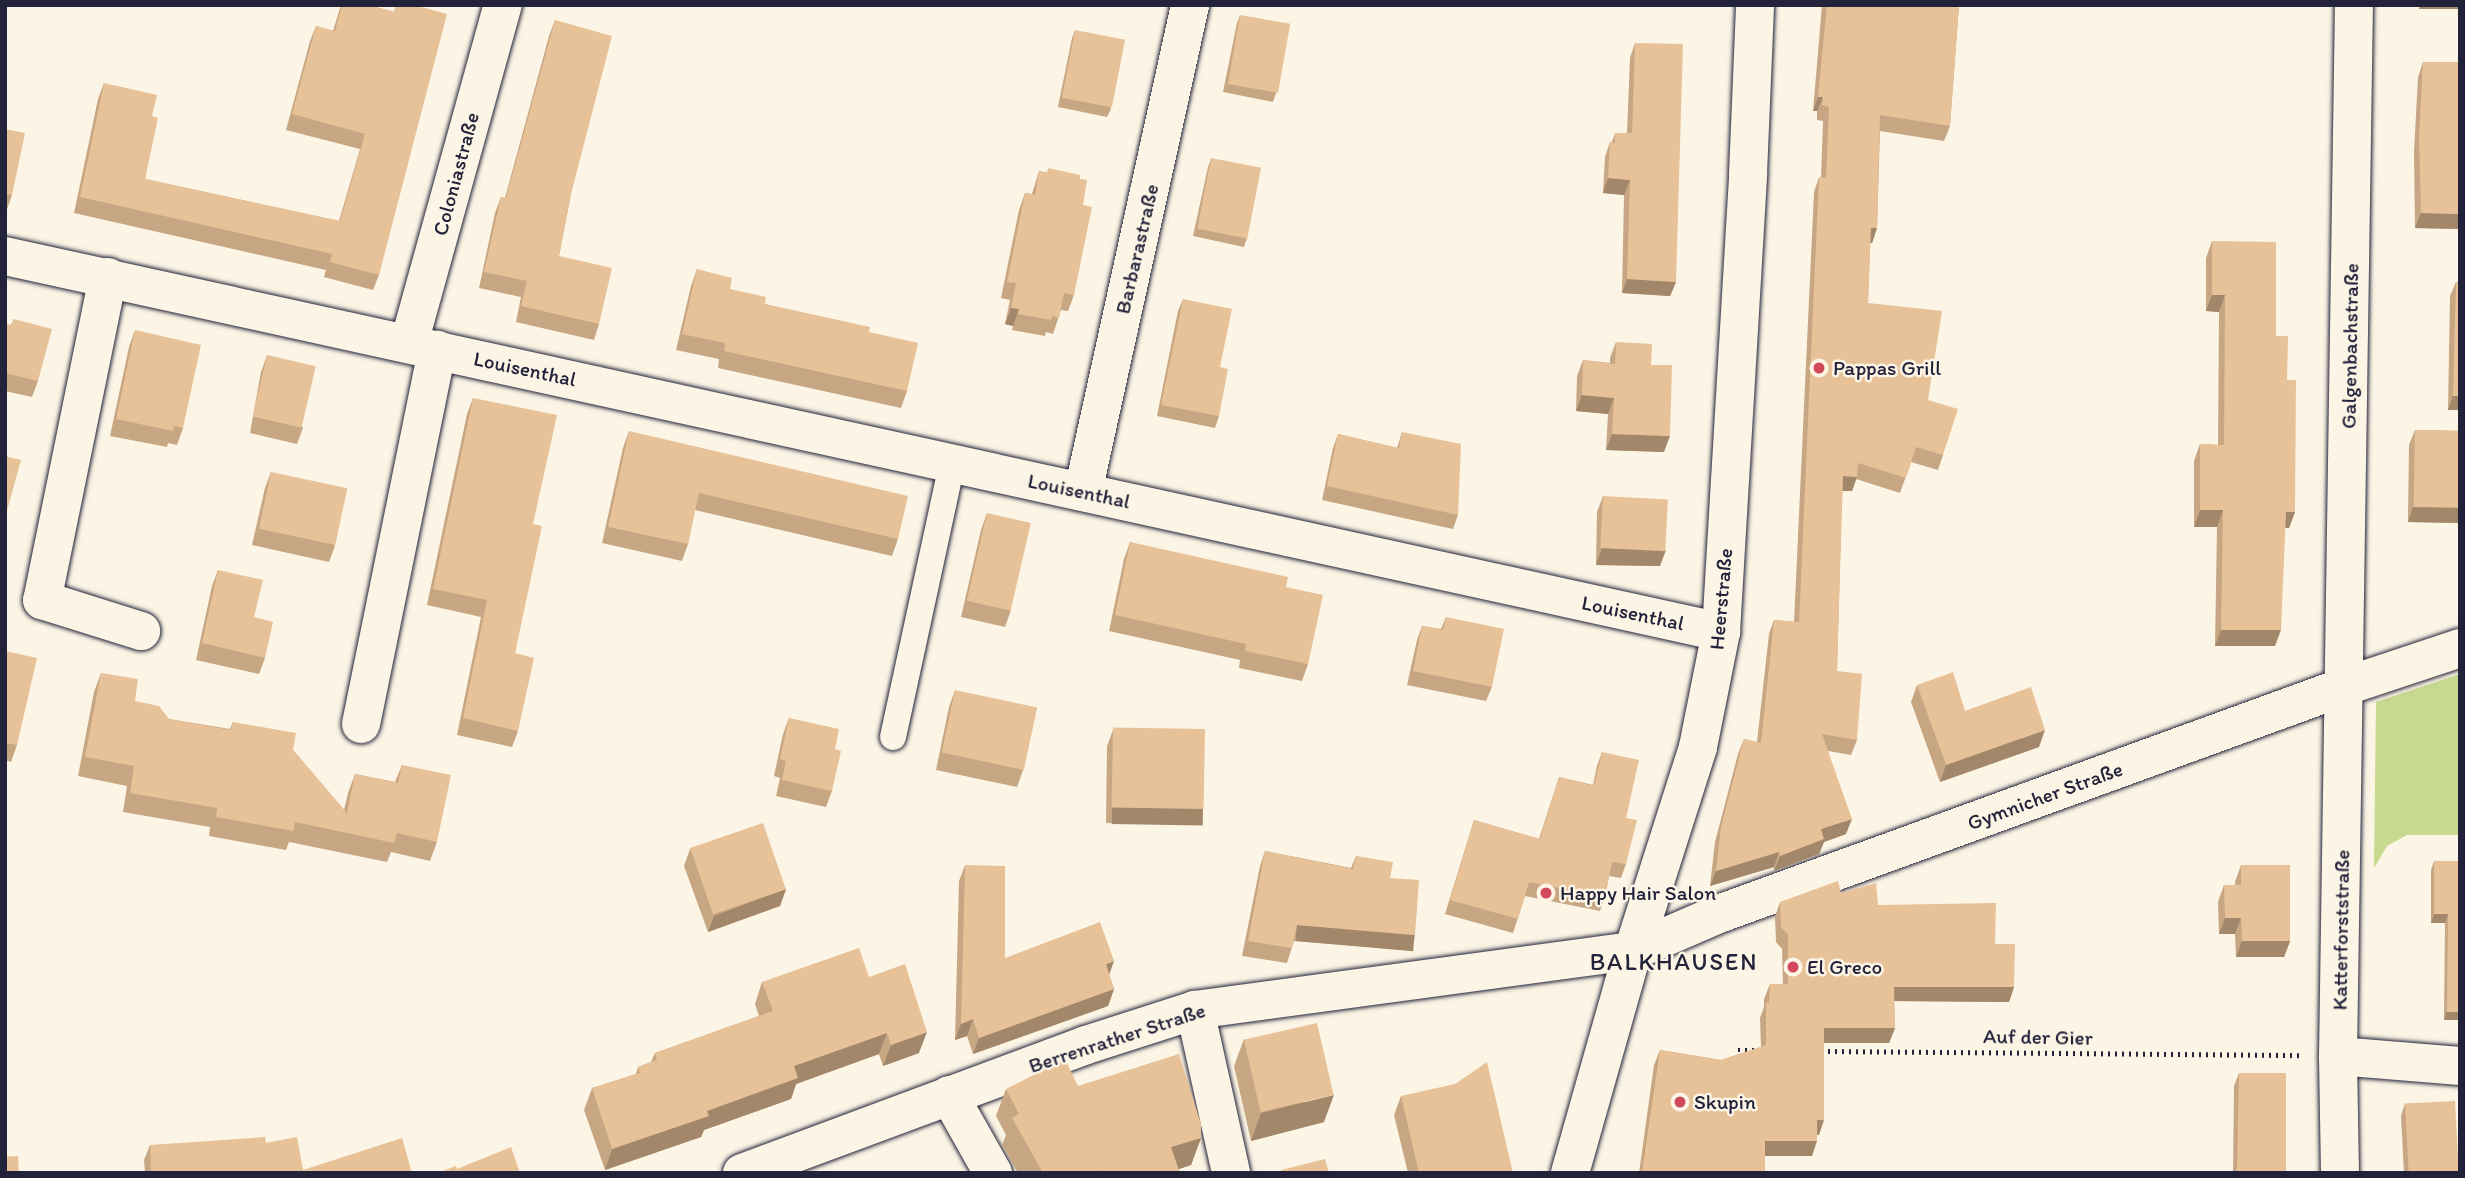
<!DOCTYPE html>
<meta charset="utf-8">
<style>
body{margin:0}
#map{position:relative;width:2465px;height:1178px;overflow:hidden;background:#fcf5e5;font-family:Itim,sans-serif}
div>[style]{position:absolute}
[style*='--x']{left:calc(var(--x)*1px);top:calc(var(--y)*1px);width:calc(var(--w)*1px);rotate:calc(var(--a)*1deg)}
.green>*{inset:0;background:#c6d98e}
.path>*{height:4.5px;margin-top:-2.25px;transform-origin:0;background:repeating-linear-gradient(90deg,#22223b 0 2px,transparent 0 7px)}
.roads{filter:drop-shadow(0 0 2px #22223b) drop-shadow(0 0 2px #22223b)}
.lane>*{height:26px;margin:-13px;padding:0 13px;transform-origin:13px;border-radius:13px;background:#fcf5e5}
.street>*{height:38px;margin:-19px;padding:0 19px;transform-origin:19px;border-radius:19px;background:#fcf5e5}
.secondary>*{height:38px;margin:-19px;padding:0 19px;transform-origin:19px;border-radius:19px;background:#fcf5e5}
.wall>*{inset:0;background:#c7a683}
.shaded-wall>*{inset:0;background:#a2876a;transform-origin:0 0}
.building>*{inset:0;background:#e7c198;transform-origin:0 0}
.dots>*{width:19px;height:19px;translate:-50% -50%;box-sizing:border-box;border:4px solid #fcf5e5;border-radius:50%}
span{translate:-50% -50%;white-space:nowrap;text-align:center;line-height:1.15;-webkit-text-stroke:5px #fcf5e5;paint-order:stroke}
.street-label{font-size:21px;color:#22223b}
.poi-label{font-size:21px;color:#22223b}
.left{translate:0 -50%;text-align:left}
.quarter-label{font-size:24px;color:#22223b;letter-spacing:2px}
.frame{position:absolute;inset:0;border:7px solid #22223b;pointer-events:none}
</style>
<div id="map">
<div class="green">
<i style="clip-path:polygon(2460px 674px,2460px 835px,2407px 835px,2387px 846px,2374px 868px,2376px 702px)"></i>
</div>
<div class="path">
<i style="--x:1738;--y:1050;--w:19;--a:0"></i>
<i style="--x:1821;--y:1051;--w:478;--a:0.5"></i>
</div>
<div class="roads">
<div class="lane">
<i style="--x:893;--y:737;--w:280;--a:-77.8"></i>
</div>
<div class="street">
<i style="--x:5;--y:256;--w:1757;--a:12.36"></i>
<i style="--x:108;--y:277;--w:330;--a:101.5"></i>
<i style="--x:42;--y:600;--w:104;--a:17.4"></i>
<i style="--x:409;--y:343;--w:351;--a:-74.5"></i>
<i style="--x:1083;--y:492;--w:499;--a:-77.6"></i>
<i style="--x:361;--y:724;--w:382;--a:-78.5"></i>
<i style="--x:1195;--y:1010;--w:167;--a:77.5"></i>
<i style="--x:2338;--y:1056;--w:122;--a:4.7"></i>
<i style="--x:949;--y:1095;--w:90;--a:60.6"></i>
<i style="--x:2340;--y:1173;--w:117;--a:-91"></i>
<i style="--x:2338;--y:1056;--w:1051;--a:-89.13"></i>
</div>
<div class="secondary">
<i style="--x:742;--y:1173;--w:367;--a:-20.4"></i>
<i style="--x:1086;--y:1045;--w:114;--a:-17.8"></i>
<i style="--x:1195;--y:1010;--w:442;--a:-7.7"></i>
<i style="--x:1633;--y:951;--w:90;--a:-23.4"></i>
<i style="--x:1716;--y:915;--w:670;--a:-19.98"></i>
<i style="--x:2346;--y:686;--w:120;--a:-18.4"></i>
<i style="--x:1570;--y:1173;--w:231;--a:-74.2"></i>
<i style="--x:1633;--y:951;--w:214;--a:-72.3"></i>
<i style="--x:1698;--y:747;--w:117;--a:-78.7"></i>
<i style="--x:1721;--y:632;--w:459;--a:-86.6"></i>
<i style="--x:1748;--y:174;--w:169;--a:-87.6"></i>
</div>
</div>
<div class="wall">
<i style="clip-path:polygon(341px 5px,368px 5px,394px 12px,396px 5px,379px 275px,373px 290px,324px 277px,326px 270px,74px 213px,98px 99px,104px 83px,152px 116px,145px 179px,339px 221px,360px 149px,286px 130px,310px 41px,316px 26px,333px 31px)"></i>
<i style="clip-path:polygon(1822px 5px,1959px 5px,1950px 126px,1944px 141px,1880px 131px,1877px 228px,1872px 243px,1870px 243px,1868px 303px,1928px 400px,1943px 455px,1938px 470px,1911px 462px,1900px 493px,1856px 479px,1852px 491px,1842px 491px,1837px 671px,1857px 740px,1851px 755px,1828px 751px,1846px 834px,1824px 842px,1819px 854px,1774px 871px,1774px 867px,1710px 886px,1715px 842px,1738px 754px,1744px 739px,1757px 742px,1769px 634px,1774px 620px,1794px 622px,1814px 192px,1819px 177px,1821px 178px,1823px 121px,1817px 120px,1817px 111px,1813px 111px)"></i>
<i style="clip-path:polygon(1240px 15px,1276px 93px,1273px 102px,1223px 92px,1237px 23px)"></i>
<i style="clip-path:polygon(555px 20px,571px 194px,559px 256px,599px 324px,594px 340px,516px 322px,521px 297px,479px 288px,495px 213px,501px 197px,505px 198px,549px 36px)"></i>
<i style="clip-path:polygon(1075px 30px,1111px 109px,1107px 117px,1058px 107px,1072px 38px)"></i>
<i style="clip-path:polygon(1635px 43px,1676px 282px,1670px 296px,1622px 293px,1624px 195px,1603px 193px,1605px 157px,1610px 142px,1612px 142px,1615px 133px,1627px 133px,1630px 58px)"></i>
<i style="clip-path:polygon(2423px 62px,2460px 62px,2460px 229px,2415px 228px,2414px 152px,2418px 77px)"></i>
<i style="clip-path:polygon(5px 129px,12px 195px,6px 212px,5px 211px)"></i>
<i style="clip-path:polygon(1211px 158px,1247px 238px,1244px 247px,1193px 236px,1208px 167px)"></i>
<i style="clip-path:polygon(1039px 171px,1080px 179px,1083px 205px,1074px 295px,1068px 311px,1061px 310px,1053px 334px,1046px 332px,1045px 336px,1012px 330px,1013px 326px,1005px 324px,1010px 300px,1001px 298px,1019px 210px,1025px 193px,1032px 194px)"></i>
<i style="clip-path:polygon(2212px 241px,2276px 336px,2287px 380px,2295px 512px,2289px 528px,2285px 528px,2275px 646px,2215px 646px,2217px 527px,2194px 527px,2194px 461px,2200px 444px,2218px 445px,2219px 312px,2206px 311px,2206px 258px)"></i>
<i style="clip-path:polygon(697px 269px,730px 289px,765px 304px,869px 332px,907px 391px,901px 408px,718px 368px,719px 359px,676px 350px,691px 286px)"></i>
<i style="clip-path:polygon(2456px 282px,2460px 282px,2460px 410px,2448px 410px,2450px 296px)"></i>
<i style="clip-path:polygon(1183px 299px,1220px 367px,1219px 416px,1215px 428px,1157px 416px,1178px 311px)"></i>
<i style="clip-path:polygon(14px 319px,38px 381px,32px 397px,5px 391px,5px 324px,11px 325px)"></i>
<i style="clip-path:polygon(135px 330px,183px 428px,177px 445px,168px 443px,167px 447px,110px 436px,129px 347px)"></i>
<i style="clip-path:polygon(1616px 342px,1651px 365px,1664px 452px,1606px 450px,1608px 414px,1576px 411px,1577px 376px,1583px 360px,1610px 363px,1610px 358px)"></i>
<i style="clip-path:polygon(267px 355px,303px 428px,297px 444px,250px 433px,261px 372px)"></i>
<i style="clip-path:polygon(473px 398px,533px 524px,515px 653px,518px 731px,512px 747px,457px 735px,481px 617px,427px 605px,467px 414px)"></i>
<i style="clip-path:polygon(2415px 430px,2460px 431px,2460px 523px,2408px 522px,2409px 445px)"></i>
<i style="clip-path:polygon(629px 431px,898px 539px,892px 556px,695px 510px,688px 544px,682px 561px,602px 543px,623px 448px)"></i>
<i style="clip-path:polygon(1402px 432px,1458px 515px,1453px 529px,1322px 500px,1333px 448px,1338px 434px,1397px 448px)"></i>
<i style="clip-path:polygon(271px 472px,335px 546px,329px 562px,252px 545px,265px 488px)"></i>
<i style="clip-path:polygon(1603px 496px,1660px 566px,1596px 565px,1597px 512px)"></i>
<i style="clip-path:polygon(987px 513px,1011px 610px,1005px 627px,961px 617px,981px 530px)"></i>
<i style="clip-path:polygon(1130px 542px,1286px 587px,1308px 664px,1302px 681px,1239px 668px,1240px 660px,1109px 631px,1124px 559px)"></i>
<i style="clip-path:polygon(218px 570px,254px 617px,265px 658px,259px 674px,196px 660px,212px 586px)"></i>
<i style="clip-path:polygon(1446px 617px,1492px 687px,1486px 701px,1407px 685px,1417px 640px,1422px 626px,1441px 629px)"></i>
<i style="clip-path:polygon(5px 651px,17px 745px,11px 762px,5px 760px)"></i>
<i style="clip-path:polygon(101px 673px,135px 701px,169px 719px,230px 729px,233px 722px,293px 750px,344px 810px,348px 793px,355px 774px,395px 782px,402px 765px,437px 842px,430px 861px,391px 852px,387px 862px,289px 842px,286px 850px,209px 836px,210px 827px,123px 812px,127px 786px,78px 776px,94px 692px)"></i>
<i style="clip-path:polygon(1917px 685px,1965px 711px,2039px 747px,1940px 782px,1911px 702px)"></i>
<i style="clip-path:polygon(955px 690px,1023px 770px,1017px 787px,936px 770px,949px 707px)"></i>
<i style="clip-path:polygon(789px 718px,835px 749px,832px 791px,826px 807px,776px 796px,780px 778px,774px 776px,783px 734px)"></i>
<i style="clip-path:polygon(1113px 730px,1203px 809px,1197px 825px,1106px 823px,1107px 746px)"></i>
<i style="clip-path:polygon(1602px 752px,1626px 818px,1626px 864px,1621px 878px,1609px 876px,1605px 897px,1600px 911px,1525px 896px,1513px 933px,1445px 914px,1474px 820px,1539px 839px,1559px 777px,1593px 785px,1597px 766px)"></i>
<i style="clip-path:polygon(690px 849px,786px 889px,780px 906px,708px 932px,684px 866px)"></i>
<i style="clip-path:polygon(1265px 851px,1351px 868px,1356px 856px,1390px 878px,1415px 935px,1410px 950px,1294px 941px,1287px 963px,1242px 956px,1260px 866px)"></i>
<i style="clip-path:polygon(2434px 861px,2460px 861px,2460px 1020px,2444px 1020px,2445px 923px,2431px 923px,2431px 870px)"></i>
<i style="clip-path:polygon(965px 865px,1005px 958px,1109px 974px,1114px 989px,1108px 1006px,973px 1054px,967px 1036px,955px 1040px,959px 881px)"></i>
<i style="clip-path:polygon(2241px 865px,2290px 941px,2284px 957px,2236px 957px,2235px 934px,2219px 934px,2218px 902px,2224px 885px,2235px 885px,2235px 882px)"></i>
<i style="clip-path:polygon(1841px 893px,1995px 944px,2014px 987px,2009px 1002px,1894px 1001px,1895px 1028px,1889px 1043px,1824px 1043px,1819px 1135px,1817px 1135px,1812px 1156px,1765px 1156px,1765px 1173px,1639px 1173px,1654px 1065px,1660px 1050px,1721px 1060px,1761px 1047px,1760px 1018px,1764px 1007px,1764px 999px,1770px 984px,1783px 984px,1782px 949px,1776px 942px,1775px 917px,1780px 902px)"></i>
<i style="clip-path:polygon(869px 977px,919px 1053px,883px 1066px,879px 1054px,796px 1084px,791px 1099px,704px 1130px,701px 1137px,605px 1170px,584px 1110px,592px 1088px,636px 1074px,638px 1067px,651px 1062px,655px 1053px,759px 1016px,755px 1004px,762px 982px)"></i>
<i style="clip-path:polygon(1244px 1039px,1324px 1122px,1251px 1141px,1234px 1066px)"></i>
<i style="clip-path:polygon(2239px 1073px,2286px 1173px,2291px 1173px,2233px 1173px,2234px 1086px)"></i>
<i style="clip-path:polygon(1078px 1086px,1201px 1138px,1191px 1165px,1179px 1169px,1180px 1173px,1018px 1173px,1002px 1145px,1006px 1135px,996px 1116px,1006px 1089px)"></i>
<i style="clip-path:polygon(1401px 1096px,1513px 1173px,1408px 1173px,1394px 1115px)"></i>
<i style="clip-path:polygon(2405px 1103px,2459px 1173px,2404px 1173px,2401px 1116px)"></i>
<i style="clip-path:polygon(266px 1143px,303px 1170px,412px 1173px,145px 1173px,144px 1160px,150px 1145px)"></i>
</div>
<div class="shaded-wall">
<i style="clip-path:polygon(2420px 5px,2460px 5px,2460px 7px,2459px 9px,2419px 9px)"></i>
<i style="clip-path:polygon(1818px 97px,1823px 97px,1817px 111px,1813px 111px)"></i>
<i style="clip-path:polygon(1608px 178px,1630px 180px,1624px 195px,1603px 193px)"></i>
<i style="clip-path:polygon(2421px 213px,2460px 214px,2460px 229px,2415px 228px)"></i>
<i style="clip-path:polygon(1871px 228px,1877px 228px,1872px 243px,1865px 242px)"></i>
<i style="clip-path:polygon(1627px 279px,1676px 282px,1670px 296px,1622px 293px)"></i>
<i style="clip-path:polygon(2212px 295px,2225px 295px,2219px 312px,2206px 311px)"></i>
<i style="clip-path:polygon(1011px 308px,1019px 309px,1013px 326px,1005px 324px)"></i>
<i style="clip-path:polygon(1582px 395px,1614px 398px,1608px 414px,1576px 411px)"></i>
<i style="clip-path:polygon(2453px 396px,2460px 396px,2460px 410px,2448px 410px)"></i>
<i style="clip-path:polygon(1612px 434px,1670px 436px,1664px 452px,1606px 450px)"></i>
<i style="clip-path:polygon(1843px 476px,1857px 477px,1852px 491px,1838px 491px)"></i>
<i style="clip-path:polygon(2413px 507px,2460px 507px,2460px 523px,2408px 522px)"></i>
<i style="clip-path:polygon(2200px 510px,2223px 510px,2217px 527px,2194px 527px)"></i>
<i style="clip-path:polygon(2286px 512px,2295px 512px,2289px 528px,2280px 528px)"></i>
<i style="clip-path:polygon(1602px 548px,1666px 550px,1660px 566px,1596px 565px)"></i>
<i style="clip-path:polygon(2221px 630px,2281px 630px,2275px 646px,2215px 646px)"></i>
<i style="clip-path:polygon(2045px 730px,2039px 747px,1940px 782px,1946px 765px)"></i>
<i style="left:1112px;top:807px;width:91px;height:17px;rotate:1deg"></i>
<i style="clip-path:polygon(1852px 819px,1846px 834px,1824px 842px,1819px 854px,1774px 871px,1780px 856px,1821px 829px)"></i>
<i style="clip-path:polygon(1779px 852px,1774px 867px,1710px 886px,1716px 871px)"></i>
<i style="clip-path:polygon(786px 889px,780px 906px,708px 932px,714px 916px)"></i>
<i style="clip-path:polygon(2434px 914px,2448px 914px,2445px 923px,2431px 923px)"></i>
<i style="clip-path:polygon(2225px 918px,2241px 918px,2235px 934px,2219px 934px)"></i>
<i style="left:1297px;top:925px;width:118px;height:16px;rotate:5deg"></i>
<i style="clip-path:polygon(2242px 941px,2290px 941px,2284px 957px,2236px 957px)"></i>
<i style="clip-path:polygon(1114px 961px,1108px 978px,1106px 964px)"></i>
<i style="clip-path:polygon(1894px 987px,2014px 987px,2009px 1002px,1889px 1001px)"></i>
<i style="clip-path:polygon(1114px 989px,1108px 1006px,973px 1054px,979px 1038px)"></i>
<i style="clip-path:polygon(2447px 1012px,2460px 1012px,2460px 1020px,2444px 1020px)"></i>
<i style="clip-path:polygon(973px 1019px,967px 1036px,955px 1040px,961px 1024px)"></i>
<i style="clip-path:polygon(1824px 1028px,1895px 1028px,1889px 1043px,1819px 1043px)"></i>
<i style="clip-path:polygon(927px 1032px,919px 1053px,883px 1066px,891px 1045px)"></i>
<i style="clip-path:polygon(887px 1033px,879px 1054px,796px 1084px,791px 1099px,704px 1130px,701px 1137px,605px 1170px,612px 1149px,707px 1111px,794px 1066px)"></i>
<i style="clip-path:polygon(1334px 1095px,1324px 1122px,1251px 1141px,1261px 1113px)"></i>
<i style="clip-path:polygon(1817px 1120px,1824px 1120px,1819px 1135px,1811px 1135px)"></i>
<i style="clip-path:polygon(1201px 1138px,1191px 1165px,1167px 1173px,1171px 1147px)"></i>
<i style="clip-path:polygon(1765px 1141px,1817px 1141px,1812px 1156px,1759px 1156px)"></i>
</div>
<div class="building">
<i style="clip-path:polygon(342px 5px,368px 5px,395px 12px,396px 5px,414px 5px,447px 14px,379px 275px,330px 262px,332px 254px,80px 197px,104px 83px,157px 95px,152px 116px,158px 118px,145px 179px,340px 221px,365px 134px,292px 114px,316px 26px,335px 31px)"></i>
<i style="clip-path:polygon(1827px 5px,1959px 5px,1950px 126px,1880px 115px,1877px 228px,1871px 228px,1868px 303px,1942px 311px,1928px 400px,1958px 409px,1943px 455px,1916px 447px,1906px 478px,1858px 463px,1857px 477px,1843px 476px,1837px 671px,1862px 674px,1857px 740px,1822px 734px,1852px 819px,1821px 829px,1824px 839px,1780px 856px,1779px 852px,1716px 871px,1721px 827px,1744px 739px,1761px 743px,1774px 620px,1799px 622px,1819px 177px,1826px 178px,1829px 107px,1822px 105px,1823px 97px,1818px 97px)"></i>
<i style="left:1240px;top:15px;width:51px;height:70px;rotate:10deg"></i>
<i style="clip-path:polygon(555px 20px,612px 36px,571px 194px,559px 256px,612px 268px,599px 324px,521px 306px,527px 281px,484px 272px,501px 197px,506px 198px)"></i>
<i style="left:1075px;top:30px;width:51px;height:69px;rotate:11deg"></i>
<i style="clip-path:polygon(1635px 43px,1683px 44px,1676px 282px,1627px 279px,1630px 180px,1608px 178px,1610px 142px,1615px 143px,1615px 133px,1632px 133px)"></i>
<i style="clip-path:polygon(2423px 62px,2460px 62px,2460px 214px,2421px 213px,2419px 137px)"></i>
<i style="clip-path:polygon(5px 129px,25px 133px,12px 195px,5px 194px)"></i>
<i style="left:1211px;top:158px;width:51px;height:72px;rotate:11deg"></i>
<i style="clip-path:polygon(1048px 168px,1080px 175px,1080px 179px,1087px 180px,1083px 205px,1092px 207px,1074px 295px,1064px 293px,1059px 318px,1052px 316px,1051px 320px,1018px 314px,1019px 309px,1011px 308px,1016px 283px,1007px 282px,1025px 193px,1035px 195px,1039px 171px,1047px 173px)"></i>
<i style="clip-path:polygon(2212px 241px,2276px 242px,2276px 336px,2288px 336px,2287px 380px,2296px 380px,2295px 512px,2286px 512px,2281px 630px,2221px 630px,2223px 510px,2200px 510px,2200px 444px,2224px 445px,2225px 295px,2212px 295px)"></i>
<i style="clip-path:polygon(697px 269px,732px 278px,730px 289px,766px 297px,765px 304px,870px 327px,869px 332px,918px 343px,907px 391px,724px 351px,725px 343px,682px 334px)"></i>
<i style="clip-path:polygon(2456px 282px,2460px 282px,2460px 396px,2453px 396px)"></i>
<i style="clip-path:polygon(1183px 299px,1232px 309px,1220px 367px,1228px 369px,1219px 416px,1161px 405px)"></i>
<i style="clip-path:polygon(14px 319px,52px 329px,38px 381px,5px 373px,5px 324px,12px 325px)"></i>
<i style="clip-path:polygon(135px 330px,201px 345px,183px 428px,174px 426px,173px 431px,116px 419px)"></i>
<i style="clip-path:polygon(1616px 342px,1652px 344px,1651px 365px,1672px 365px,1670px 436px,1612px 434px,1614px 398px,1582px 395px,1583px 360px,1615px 364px)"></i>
<i style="left:267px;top:355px;width:50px;height:63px;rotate:13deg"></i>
<i style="clip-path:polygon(473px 398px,557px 415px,533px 524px,542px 526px,515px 653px,534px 658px,518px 731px,463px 718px,487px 600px,433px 589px)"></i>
<i style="left:2415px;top:430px;width:45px;height:77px;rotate:1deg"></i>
<i style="clip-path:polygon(629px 431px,908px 496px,898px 539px,699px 493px,688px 544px,608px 527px)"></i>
<i style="clip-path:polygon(1402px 432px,1461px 444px,1458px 515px,1327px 486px,1338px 434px,1399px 448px)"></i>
<i style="clip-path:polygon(5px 456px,21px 460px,5px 518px)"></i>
<i style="left:271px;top:472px;width:78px;height:58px;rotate:12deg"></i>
<i style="left:1603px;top:496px;width:65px;height:52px;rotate:3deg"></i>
<i style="left:987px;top:513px;width:45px;height:90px;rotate:13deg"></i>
<i style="clip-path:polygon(1130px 542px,1288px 577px,1286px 587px,1323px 595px,1308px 664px,1245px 651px,1246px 644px,1115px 615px)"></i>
<i style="clip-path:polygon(218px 570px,263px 580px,254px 617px,273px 622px,265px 658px,202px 643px)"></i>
<i style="clip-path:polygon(1446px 617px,1504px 629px,1492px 687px,1413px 671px,1422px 626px,1443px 630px)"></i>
<i style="clip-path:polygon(5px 651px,37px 658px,17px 745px,5px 743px)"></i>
<i style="clip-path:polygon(1953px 672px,1965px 711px,2031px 687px,2045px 730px,1946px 765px,1917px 685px)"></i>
<i style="clip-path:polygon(101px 673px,138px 679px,135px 701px,159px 706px,169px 719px,231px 730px,233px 722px,296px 733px,293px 750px,347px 813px,355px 774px,398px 783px,402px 765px,451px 775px,437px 842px,397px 833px,394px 843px,295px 822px,293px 831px,216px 817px,217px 808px,130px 793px,134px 766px,85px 757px)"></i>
<i style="left:955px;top:690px;width:84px;height:64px;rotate:12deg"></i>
<i style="clip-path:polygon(789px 718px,839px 729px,835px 749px,841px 751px,832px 791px,782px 780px,786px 761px,780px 759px)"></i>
<i style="left:1205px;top:729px;width:80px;height:92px;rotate:91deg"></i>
<i style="clip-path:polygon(1602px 752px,1639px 760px,1626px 818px,1637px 820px,1626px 864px,1612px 862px,1605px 897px,1529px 882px,1518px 919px,1450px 900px,1474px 820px,1540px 839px,1559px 777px,1594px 786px)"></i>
<i style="left:763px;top:823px;width:70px;height:77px;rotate:71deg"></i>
<i style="clip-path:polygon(1265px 851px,1353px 869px,1356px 856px,1393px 862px,1390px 878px,1419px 880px,1415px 935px,1297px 925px,1292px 948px,1248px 941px)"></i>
<i style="clip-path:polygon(2434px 861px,2460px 861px,2460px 1012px,2447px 1012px,2448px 914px,2434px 914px)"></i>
<i style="clip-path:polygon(965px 865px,1005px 866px,1005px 958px,1100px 922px,1114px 961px,1106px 964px,1114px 989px,979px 1038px,973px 1019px,961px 1024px)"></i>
<i style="clip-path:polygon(2241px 865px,2290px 865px,2290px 941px,2242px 941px,2241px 918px,2225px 918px,2224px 885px,2241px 885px)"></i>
<i style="clip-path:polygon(1838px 881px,1841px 893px,1876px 883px,1878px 905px,1996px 903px,1995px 944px,2015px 944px,2014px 987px,1894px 987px,1895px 1028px,1824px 1028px,1824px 1120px,1817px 1120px,1817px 1141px,1765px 1141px,1765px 1173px,1642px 1173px,1660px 1050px,1721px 1060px,1766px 1045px,1766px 1003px,1769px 1003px,1770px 984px,1788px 984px,1788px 934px,1781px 928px,1780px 902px)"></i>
<i style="clip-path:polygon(859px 948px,869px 977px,905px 964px,927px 1032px,891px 1045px,887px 1033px,794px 1066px,798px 1078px,707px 1111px,709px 1116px,612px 1149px,592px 1088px,640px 1073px,638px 1067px,657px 1060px,655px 1053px,773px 1011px,762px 982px)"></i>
<i style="left:1317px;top:1023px;width:74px;height:75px;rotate:77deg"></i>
<i style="clip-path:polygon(1179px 1054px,1201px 1124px,1201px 1138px,1171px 1147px,1180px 1173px,1099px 1173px,1098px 1170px,1094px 1173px,1043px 1173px,1012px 1118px,1019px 1114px,1006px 1089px,1065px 1059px,1078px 1086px)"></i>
<i style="clip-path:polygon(1487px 1062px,1513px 1173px,1419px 1173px,1401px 1096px,1455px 1084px)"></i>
<i style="clip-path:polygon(2239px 1073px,2286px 1073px,2286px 1173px,2291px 1173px,2237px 1173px)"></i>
<i style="left:2455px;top:1101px;width:72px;height:50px;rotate:87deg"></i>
<i style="clip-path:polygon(265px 1137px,266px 1143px,297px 1137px,303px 1170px,402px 1138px,412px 1173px,151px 1173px,150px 1145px)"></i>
<i style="clip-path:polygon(511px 1147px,520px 1173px,437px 1173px,456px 1166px,457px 1169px)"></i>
<i style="left:18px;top:1156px;width:17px;height:13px;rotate:87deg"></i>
<i style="clip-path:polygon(1325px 1159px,1329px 1173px,1281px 1173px,1281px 1170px)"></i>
</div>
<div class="dots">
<i style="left:1819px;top:368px;background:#d1495b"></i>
<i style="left:1546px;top:893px;background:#d1495b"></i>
<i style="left:1793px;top:967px;background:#d1495b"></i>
<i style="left:1680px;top:1102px;background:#d1495b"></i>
</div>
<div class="street-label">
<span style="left:456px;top:174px;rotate:-75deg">Coloniastraße</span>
<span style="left:1137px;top:249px;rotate:-77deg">Barbarastraße</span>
<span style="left:2350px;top:346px;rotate:-89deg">Galgenbachstraße</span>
<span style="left:525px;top:369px;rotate:12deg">Louisenthal</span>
<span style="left:1079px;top:491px;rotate:12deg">Louisenthal</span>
<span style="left:1721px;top:599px;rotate:-85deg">Heerstraße</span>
<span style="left:1633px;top:613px;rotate:12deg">Louisenthal</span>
<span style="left:2045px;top:796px;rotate:-20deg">Gymnicher Straße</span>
<span style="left:2341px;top:930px;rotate:-89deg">Katterforststraße</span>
<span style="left:2038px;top:1037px;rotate:1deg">Auf der Gier</span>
<span style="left:1117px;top:1038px;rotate:-18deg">Berrenrather Straße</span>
</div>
<div class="poi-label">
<span class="left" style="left:1833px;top:368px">Pappas Grill</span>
<span class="left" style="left:1560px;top:893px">Happy Hair Salon</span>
<span class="left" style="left:1807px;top:967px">El Greco</span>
<span class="left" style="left:1694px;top:1102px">Skupin</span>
</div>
<div class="quarter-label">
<span style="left:1674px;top:962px">BALKHAUSEN</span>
</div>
<div class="frame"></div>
</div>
